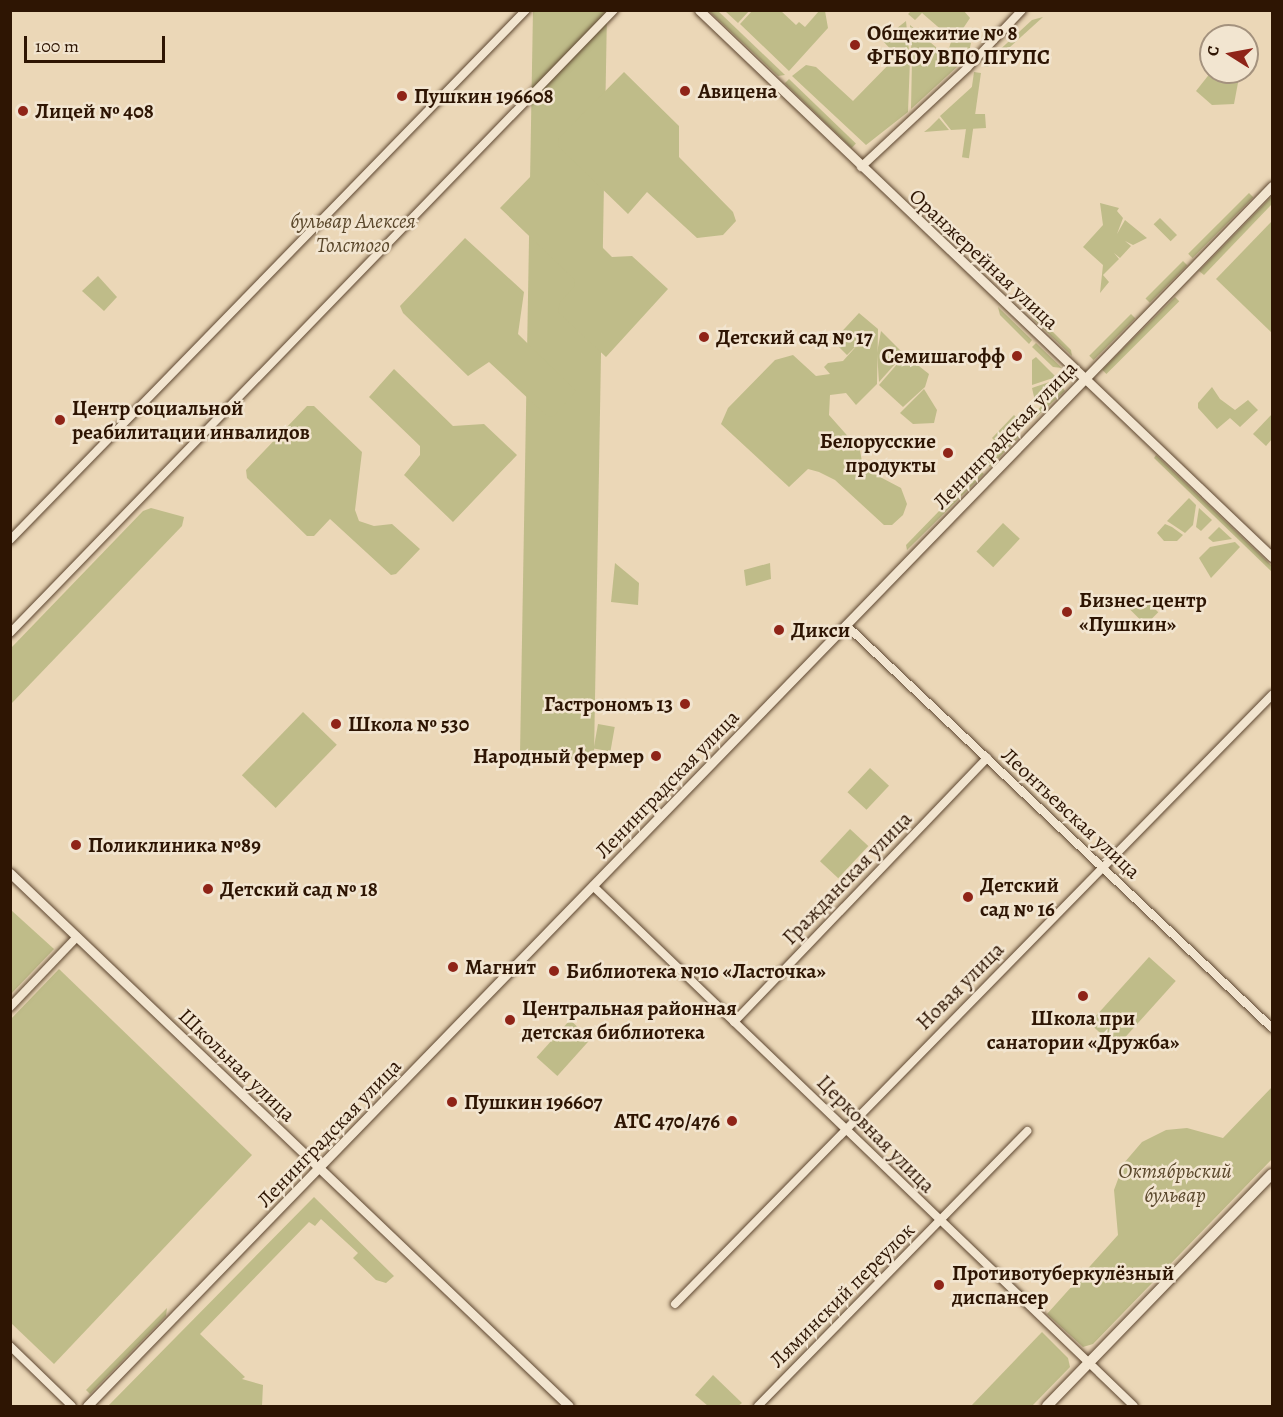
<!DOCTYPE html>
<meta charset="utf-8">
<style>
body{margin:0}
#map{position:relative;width:1283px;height:1417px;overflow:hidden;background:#ebd7b7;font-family:Alegreya,serif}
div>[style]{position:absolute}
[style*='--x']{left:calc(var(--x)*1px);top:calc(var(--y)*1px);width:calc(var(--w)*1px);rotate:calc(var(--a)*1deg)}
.green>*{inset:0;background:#bfbc89;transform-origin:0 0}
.roads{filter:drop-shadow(0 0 2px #5d4630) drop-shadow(0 0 2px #5d4630)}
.minor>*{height:8px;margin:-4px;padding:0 4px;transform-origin:4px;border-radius:4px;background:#f2e5d0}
.tertiary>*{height:9px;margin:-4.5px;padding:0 4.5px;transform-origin:4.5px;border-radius:4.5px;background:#f2e5d0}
.secondary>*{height:10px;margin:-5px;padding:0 5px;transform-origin:5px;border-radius:5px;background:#f2e5d0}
.dots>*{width:16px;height:16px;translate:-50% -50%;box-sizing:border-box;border:3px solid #f2e5d0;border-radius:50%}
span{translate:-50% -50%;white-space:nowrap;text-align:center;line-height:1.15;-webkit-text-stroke:5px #f2e5d0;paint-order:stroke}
.poi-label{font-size:21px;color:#2e1503;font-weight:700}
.left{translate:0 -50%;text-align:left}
.right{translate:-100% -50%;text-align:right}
.park-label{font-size:21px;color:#5a472b;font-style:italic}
.street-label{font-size:21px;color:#2e1503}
.frame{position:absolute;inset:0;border:12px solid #2e1503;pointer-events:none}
.north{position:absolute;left:1199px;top:24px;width:60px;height:60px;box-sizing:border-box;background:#f2e5d0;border:2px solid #a4927e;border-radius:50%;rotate:281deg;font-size:16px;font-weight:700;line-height:24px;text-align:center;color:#2e1503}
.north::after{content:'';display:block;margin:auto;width:21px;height:27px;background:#8f2418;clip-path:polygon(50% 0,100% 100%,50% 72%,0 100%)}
.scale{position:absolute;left:24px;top:36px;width:141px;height:27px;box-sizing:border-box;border:3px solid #2e1503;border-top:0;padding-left:8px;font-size:18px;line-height:21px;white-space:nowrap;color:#2e1503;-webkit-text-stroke:4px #f2e5d0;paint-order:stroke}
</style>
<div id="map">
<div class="green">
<i style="left:533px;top:10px;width:74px;height:749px;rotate:1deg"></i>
<i style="clip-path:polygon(709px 11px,718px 11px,785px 75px,778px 76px)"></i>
<i style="clip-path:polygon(725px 11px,749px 11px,738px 23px)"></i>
<i style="clip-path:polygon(752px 11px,781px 11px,796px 25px,799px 22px,805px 27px,819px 11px,825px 11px,828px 28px,789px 71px,740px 24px)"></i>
<i style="clip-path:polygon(911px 11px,964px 11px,970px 18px,962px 30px,971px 43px,968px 57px,958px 57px,949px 48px,952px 39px,922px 13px,915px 20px,908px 14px)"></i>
<i style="clip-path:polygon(1043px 17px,988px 67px,982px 66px,1032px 20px)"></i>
<i style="clip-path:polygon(906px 21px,910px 60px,908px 112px,866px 145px,792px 76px,806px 65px,816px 67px,853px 101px,897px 56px,882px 40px)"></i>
<i style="clip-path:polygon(910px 25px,958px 66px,911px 109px,912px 60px)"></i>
<i style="clip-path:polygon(624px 72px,679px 126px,679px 157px,733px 212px,736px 221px,723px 235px,697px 238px,647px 192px,628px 214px,558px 146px,559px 138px)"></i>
<i style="left:974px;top:72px;width:7px;height:86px;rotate:8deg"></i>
<i style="clip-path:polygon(1211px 72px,1240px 72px,1234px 104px,1212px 105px,1196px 91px)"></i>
<i style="left:789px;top:79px;width:93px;height:6px;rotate:44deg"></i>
<i style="clip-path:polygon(973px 86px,974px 114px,985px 114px,986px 128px,951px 130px,940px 116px)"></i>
<i style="clip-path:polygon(939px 118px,949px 130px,924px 132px,929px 128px)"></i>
<i style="clip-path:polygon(531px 176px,612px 257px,632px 256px,668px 289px,606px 357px,558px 312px,560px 302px,574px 287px,575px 280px,500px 208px)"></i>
<i style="left:1249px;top:193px;width:6px;height:86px;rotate:45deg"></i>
<i style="clip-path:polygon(1272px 196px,1272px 204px,1204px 275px,1199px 271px)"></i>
<i style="clip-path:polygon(1100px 203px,1119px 208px,1117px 211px,1123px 218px,1117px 234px,1125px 220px,1147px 238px,1133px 245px,1125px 241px,1131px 246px,1120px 258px,1114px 253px,1119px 259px,1103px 275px,1109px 282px,1100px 293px,1103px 265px,1083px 247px,1103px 225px)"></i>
<i style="left:1160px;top:218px;width:24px;height:9px;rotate:45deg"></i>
<i style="clip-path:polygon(1272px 221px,1272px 333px,1216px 279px)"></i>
<i style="clip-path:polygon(465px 238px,524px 292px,518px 334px,576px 391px,554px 416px,548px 417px,489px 362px,468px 376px,403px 313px,400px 306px)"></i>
<i style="left:1183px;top:261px;width:6px;height:53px;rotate:45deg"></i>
<i style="clip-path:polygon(98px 276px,117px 297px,104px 311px,82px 291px)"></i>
<i style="left:1175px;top:297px;width:6px;height:103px;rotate:45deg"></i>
<i style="clip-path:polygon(998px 307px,1032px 340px,1029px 344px,1000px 315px)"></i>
<i style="clip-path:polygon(859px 313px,878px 329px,877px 384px,856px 405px,846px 393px,830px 395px,829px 415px,860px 450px,863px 468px,901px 488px,907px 504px,903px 515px,892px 525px,884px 525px,835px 480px,819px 472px,808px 469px,789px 487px,721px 424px,728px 408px,775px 360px,793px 355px,816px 376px,830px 374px,824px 367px,828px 363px,843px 361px,861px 341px,847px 355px,833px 341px)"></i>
<i style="clip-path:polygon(1035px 314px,1071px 350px,1072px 356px,1031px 317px)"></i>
<i style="left:1131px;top:314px;width:6px;height:59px;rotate:45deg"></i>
<i style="clip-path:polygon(881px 331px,904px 354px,879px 382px,877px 353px)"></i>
<i style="clip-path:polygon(1036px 343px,1062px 368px,1053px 367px,1032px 347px)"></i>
<i style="clip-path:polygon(905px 355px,929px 374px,925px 387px,903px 407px,879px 385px)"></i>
<i style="clip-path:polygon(1036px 357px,1056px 377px,1032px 385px,1032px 360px)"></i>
<i style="clip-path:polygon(394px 369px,453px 426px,484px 424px,517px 455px,453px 522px,404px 475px,420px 455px,420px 446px,369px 397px)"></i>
<i style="clip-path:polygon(1058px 379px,1040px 401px,1035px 401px,1032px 388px)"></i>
<i style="clip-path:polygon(1061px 385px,1065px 391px,1034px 419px,1032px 416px)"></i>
<i style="clip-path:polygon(1212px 387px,1220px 399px,1235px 410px,1248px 400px,1258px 410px,1240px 427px,1230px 418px,1217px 429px,1198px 408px,1198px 403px)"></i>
<i style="clip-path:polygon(924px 389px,937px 410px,934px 423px,913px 424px,900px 413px)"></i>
<i style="clip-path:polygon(307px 406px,314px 406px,362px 452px,355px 510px,359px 521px,374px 526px,392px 524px,420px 549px,396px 574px,391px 575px,330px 519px,314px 536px,307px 536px,247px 478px,246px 470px)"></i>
<i style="clip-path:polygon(1272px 414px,1272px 439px,1266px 446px,1253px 434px)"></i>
<i style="clip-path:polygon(1014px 415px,1018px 419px,997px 443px,992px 438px)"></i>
<i style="clip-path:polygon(1014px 433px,1019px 437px,990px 467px,985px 464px)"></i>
<i style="clip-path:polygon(1156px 455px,1272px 566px,1272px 572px,1154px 458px)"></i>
<i style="clip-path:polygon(979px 470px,984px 474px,907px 550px,906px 545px)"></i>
<i style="clip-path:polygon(1189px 498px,1196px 505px,1193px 525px,1185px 533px,1167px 521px)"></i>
<i style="clip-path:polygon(151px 508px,184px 517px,182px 526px,11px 704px,11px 648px,143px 511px)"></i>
<i style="clip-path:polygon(1199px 508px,1212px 520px,1201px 531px,1196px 527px)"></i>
<i style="left:1003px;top:523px;width:23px;height:39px;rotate:43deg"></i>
<i style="clip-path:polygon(1165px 524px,1172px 527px,1183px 535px,1177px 541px,1164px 541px,1157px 533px)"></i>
<i style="clip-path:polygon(1219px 527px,1232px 539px,1213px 542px,1208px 538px)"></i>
<i style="clip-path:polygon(1235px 542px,1240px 547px,1211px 578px,1199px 558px,1210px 547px)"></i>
<i style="clip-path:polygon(615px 563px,639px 583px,638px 605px,611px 602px)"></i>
<i style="clip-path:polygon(770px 563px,771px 579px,746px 586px,744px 570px)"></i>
<i style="left:1142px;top:596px;width:23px;height:18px;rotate:45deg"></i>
<i style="left:303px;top:712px;width:47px;height:88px;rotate:44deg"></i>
<i style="left:598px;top:724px;width:17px;height:25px;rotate:10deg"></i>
<i style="left:870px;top:768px;width:26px;height:33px;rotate:43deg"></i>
<i style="left:850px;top:829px;width:25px;height:44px;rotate:43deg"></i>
<i style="clip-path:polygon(11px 910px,54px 949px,11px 994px,10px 994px)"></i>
<i style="left:1149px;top:957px;width:36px;height:89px;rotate:42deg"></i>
<i style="clip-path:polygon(59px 969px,252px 1155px,54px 1364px,11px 1323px,10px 1020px)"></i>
<i style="left:570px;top:1020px;width:28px;height:50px;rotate:42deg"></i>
<i style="clip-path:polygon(1272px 1087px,1272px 1159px,1093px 1344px,1083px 1347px,1047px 1314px,1118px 1235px,1114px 1190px,1124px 1163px,1142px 1142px,1166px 1130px,1187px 1128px,1223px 1138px)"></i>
<i style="clip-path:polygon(314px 1197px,394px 1276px,386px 1283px,376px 1280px,353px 1258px,358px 1253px,321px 1219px,315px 1226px,309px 1222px,200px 1334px,245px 1377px,242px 1379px,263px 1385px,262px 1406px,108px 1406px)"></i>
<i style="clip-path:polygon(167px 1308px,166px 1316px,90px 1394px,86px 1390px)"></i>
<i style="clip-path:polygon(1042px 1332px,1068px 1358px,1070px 1367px,1032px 1406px,971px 1406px)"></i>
<i style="clip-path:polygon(713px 1375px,742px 1403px,738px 1406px,708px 1406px,695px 1395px)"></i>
</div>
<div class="roads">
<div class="minor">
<i style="--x:861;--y:167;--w:145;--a:-43"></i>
<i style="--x:967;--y:68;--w:80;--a:-46.5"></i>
<i style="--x:10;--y:540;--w:740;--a:-45.77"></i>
<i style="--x:846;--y:625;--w:586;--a:43.41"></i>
<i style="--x:10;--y:633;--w:868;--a:-45.89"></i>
<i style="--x:593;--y:886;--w:750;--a:43.87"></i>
<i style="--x:10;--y:1007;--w:97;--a:-46.3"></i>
<i style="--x:734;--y:1022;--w:366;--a:-46.2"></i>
<i style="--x:675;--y:1304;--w:853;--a:-45.57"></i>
<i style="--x:10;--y:1346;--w:86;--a:44.1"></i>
<i style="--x:758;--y:1406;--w:385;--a:-45.6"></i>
</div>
<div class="tertiary">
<i style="--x:699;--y:10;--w:792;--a:43.67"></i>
<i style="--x:10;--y:873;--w:772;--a:43.64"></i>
<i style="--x:87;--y:1406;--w:1701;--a:-45.83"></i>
</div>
<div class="secondary">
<i style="--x:1047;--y:1406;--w:323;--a:-45.9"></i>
</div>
</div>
<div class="dots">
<i style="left:855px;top:45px;background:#8f2418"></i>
<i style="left:685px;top:91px;background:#8f2418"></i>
<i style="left:402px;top:96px;background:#8f2418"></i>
<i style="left:23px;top:111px;background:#8f2418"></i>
<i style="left:704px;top:337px;background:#8f2418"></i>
<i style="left:1017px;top:356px;background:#8f2418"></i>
<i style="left:60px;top:420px;background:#8f2418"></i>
<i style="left:948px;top:453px;background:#8f2418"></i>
<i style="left:1067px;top:612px;background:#8f2418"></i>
<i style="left:779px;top:630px;background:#8f2418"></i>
<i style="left:685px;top:704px;background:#8f2418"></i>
<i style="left:336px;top:724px;background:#8f2418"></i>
<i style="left:656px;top:756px;background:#8f2418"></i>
<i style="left:76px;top:845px;background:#8f2418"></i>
<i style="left:208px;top:889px;background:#8f2418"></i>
<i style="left:968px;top:897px;background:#8f2418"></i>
<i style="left:453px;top:967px;background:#8f2418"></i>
<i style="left:554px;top:971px;background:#8f2418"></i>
<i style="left:1083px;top:996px;background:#8f2418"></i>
<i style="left:510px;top:1020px;background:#8f2418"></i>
<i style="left:452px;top:1102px;background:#8f2418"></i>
<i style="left:732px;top:1121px;background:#8f2418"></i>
<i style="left:939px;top:1285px;background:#8f2418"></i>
</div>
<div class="poi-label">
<span class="left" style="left:867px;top:45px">Общежитие № 8<br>ФГБОУ ВПО ПГУПС</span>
<span class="left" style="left:698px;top:91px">Авицена</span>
<span class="left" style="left:414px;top:96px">Пушкин 196608</span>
<span class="left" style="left:35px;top:111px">Лицей № 408</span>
<span class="left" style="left:716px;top:337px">Детский сад № 17</span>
<span class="right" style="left:1005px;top:356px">Семишагофф</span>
<span class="left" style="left:72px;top:420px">Центр социальной<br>реабилитации инвалидов</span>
<span class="right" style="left:936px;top:453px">Белорусские<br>продукты</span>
<span class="left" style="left:1079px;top:612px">Бизнес-центр<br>«Пушкин»</span>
<span class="left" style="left:791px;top:630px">Дикси</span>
<span class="right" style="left:673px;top:704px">Гастрономъ 13</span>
<span class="left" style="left:348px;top:724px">Школа № 530</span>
<span class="right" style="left:644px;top:756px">Народный фермер</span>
<span class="left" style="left:88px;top:845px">Поликлиника №89</span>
<span class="left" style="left:980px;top:897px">Детский<br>сад № 16</span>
<span class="left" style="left:220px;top:889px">Детский сад № 18</span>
<span class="left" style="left:465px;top:967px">Магнит</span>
<span class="left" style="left:566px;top:971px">Библиотека №10 «Ласточка»</span>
<span class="left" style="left:522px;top:1020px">Центральная районная<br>детская библиотека</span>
<span style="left:1083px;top:1030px">Школа при<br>санатории «Дружба»</span>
<span class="left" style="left:464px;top:1102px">Пушкин 196607</span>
<span class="right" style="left:720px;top:1121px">АТС 470/476</span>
<span class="left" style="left:952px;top:1285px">Противотуберкулёзный<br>диспансер</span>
</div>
<div class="park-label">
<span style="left:353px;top:233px">бульвар Алексея<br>Толстого</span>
<span style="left:1175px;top:1183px">Октябрьский<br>бульвар</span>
</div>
<div class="street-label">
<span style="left:984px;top:259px;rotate:43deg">Оранжерейная улица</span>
<span style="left:1005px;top:435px;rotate:-46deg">Ленинградская улица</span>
<span style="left:667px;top:784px;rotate:-46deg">Ленинградская улица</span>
<span style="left:1071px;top:813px;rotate:43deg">Леонтьевская улица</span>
<span style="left:847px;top:878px;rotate:-46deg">Гражданская улица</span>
<span style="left:960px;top:986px;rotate:-45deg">Новая улица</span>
<span style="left:237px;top:1065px;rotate:44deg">Школьная улица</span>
<span style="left:329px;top:1133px;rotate:-46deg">Ленинградская улица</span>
<span style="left:876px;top:1134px;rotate:45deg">Церковная улица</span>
<span style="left:842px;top:1295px;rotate:-45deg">Ляминский переулок</span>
</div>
<div class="frame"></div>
<div class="north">С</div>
<div class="scale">100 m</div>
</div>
